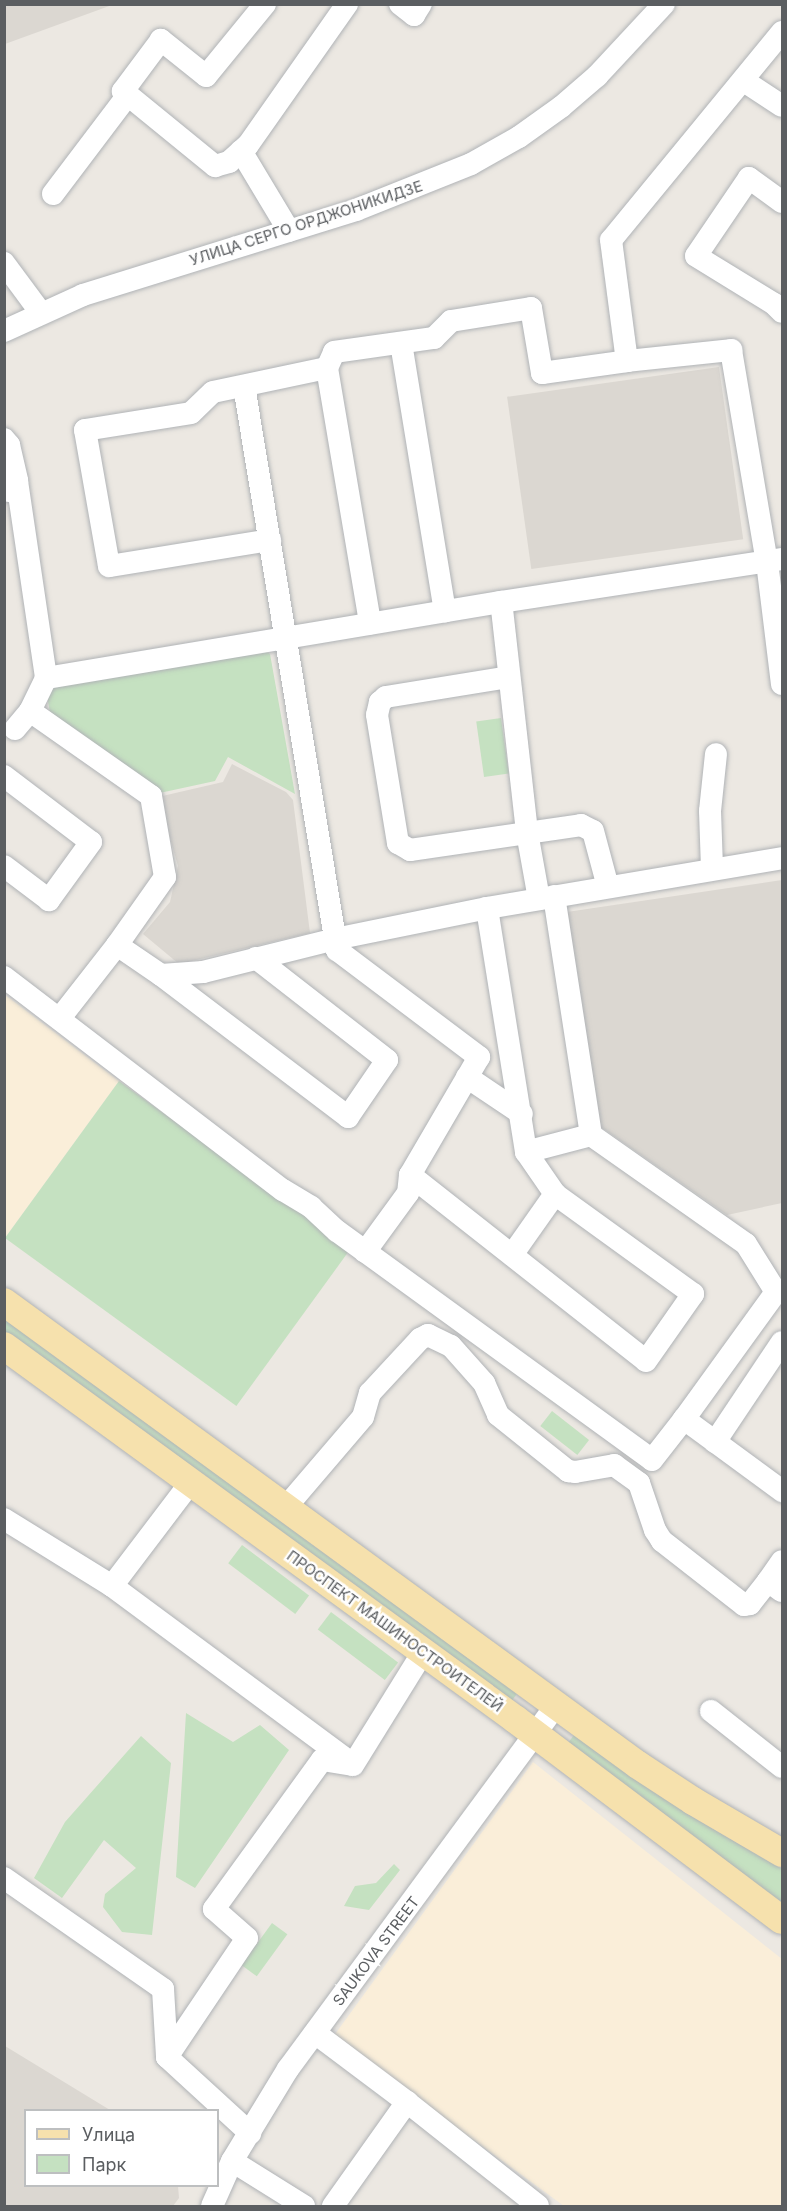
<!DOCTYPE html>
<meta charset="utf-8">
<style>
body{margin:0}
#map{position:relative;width:787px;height:2211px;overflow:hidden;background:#ece8e2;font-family:Inter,sans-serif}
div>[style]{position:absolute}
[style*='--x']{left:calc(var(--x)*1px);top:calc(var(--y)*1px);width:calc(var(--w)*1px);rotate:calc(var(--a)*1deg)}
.commercial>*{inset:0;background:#faeed9}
.education>*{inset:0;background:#dbd7d1;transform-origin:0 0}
.green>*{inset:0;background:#c5e1c1;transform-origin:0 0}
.roads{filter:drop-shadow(0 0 2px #b0b3b6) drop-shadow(0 0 2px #b0b3b6)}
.minor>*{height:22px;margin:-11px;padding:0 11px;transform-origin:11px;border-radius:11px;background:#fff}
.major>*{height:28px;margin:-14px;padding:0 14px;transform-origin:14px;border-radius:14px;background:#f6e1ad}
span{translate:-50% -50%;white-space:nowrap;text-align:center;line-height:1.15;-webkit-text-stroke:5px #fff;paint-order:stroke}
.street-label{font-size:15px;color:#5b5e61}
.frame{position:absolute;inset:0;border:6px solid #5b5e61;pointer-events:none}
.legend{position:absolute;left:24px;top:2109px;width:195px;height:78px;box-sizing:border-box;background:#fff;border:2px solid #bdbfc0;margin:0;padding:8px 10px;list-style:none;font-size:18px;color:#5b5e61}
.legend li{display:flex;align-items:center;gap:12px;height:30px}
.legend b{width:30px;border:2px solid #bdbfc0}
</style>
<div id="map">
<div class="commercial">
<i style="clip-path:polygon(4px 994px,119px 1081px,5px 1238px,4px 1238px)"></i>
<i style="clip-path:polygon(533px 1762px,782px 1959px,782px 2206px,564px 2206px,333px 2037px)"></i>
</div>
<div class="education">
<i style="clip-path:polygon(5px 4px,112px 4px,112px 5px,5px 44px)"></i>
<i style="left:719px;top:367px;width:174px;height:214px;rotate:82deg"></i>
<i style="clip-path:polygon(232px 764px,286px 792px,293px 800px,310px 933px,179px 964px,143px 934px,170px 902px,178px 866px,158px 797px,223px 782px)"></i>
<i style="clip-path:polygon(782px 880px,782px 1203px,727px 1215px,598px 1125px,567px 912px)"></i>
<i style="clip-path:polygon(5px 2046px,110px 2110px,26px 2110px,26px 2186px,178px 2186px,179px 2198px,173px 2206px,5px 2206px)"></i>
</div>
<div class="green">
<i style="clip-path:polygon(258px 646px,270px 654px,295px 794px,228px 757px,215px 781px,155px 794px,51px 718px,46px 690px,63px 681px)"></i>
<i style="left:501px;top:718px;width:56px;height:25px;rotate:82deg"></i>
<i style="left:119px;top:1081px;width:286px;height:194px;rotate:36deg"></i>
<i style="left:5px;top:1318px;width:635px;height:11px;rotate:36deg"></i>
<i style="left:552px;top:1411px;width:47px;height:19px;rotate:38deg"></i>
<i style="left:242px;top:1545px;width:84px;height:23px;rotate:37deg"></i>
<i style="left:331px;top:1612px;width:84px;height:22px;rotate:37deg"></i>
<i style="clip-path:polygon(186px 1713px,233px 1742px,260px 1725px,289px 1750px,195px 1888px,176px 1877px)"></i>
<i style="clip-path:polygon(574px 1735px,686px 1813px,782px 1869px,782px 1903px,568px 1743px)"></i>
<i style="clip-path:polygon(141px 1736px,171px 1763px,152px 1935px,122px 1932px,103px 1907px,105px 1894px,136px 1868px,104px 1840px,62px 1898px,34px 1878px,65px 1822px)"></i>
<i style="clip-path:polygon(394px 1864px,400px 1870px,369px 1910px,344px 1906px,355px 1886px,376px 1883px)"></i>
<i style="left:272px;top:1923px;width:19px;height:52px;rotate:36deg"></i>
</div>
<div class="roads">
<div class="minor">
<i style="--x:265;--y:4;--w:93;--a:129.3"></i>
<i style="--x:206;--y:76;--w:58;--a:-141.3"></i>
<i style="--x:161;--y:40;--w:64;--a:126.7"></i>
<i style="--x:123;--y:91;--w:119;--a:39.2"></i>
<i style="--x:215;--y:166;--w:15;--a:-16"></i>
<i style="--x:229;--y:162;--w:25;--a:-42"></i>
<i style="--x:248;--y:145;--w:172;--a:-54.9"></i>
<i style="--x:400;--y:4;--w:18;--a:38"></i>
<i style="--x:414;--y:15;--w:13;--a:-58"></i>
<i style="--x:782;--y:32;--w:269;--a:129.4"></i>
<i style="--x:611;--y:240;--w:122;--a:82.5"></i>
<i style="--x:627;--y:361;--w:105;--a:-6"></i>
<i style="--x:731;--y:350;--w:215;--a:80.4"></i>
<i style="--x:767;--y:562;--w:123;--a:83"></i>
<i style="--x:744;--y:81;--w:45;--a:33.3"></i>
<i style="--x:241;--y:151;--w:93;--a:59"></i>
<i style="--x:53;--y:194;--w:124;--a:-52.9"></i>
<i style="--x:782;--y:202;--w:41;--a:-144"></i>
<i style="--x:749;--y:178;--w:94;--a:124.2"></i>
<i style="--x:696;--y:256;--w:92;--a:31.6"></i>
<i style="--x:774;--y:304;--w:11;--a:45"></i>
<i style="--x:4;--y:263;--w:62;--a:53.5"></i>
<i style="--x:4;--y:331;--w:87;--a:-24.5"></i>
<i style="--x:83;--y:295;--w:286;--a:-17.3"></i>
<i style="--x:356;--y:210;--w:124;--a:-21.8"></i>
<i style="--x:471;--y:164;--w:55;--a:-29.4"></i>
<i style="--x:519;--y:137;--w:52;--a:-35.5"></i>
<i style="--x:561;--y:107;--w:48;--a:-40.7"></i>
<i style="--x:597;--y:76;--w:98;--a:-47.1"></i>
<i style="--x:401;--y:343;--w:272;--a:80.7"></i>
<i style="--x:327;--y:368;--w:259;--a:80.4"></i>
<i style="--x:244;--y:386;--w:572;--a:80.64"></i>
<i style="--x:337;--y:950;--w:178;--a:37"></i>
<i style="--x:479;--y:1057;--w:137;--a:120.3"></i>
<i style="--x:410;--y:1175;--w:18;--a:96"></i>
<i style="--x:408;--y:1193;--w:73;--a:126.1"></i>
<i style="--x:4;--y:439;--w:8;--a:50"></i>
<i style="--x:9;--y:445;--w:37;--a:77"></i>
<i style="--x:17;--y:481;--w:13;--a:129"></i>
<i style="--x:17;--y:481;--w:199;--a:81.6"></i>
<i style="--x:270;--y:540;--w:163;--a:170.8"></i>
<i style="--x:109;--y:566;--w:138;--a:-100"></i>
<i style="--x:85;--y:430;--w:107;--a:-9.1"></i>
<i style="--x:191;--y:413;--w:30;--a:-44"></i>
<i style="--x:213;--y:392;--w:116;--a:-11.9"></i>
<i style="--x:327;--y:368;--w:17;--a:-66"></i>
<i style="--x:334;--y:352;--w:101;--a:-8"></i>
<i style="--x:434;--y:338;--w:24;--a:-45"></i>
<i style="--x:451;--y:321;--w:81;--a:-9.2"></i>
<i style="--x:531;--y:308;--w:66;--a:80.4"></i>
<i style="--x:542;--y:373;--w:86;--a:-8"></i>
<i style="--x:509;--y:677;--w:125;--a:170.8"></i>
<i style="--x:386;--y:697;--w:8;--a:140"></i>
<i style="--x:380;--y:702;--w:13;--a:103"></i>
<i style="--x:377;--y:715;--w:130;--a:80.7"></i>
<i style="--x:398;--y:843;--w:14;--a:30"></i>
<i style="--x:410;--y:850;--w:173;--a:-8.3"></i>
<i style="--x:581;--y:825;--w:13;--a:27"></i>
<i style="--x:593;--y:831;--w:58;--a:75"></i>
<i style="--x:30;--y:711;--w:148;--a:35.1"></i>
<i style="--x:151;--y:796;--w:82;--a:80.2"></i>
<i style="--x:165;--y:877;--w:83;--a:125.2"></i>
<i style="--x:15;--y:729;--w:23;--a:-50"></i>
<i style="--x:30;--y:711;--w:37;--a:-64"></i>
<i style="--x:46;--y:678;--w:461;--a:-9.5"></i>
<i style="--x:4;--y:776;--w:109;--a:37.2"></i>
<i style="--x:91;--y:842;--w:72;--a:125.9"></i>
<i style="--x:49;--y:900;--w:56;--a:-142.9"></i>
<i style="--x:712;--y:868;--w:57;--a:-92"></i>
<i style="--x:710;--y:811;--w:57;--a:-84"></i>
<i style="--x:554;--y:896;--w:242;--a:81.2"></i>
<i style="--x:591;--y:1135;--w:189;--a:35.1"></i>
<i style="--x:746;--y:1244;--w:57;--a:58"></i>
<i style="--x:776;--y:1292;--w:157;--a:125.9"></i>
<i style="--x:539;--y:899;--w:68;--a:-100.2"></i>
<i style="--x:527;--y:832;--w:231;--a:-96.4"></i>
<i style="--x:501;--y:602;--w:284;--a:-8.7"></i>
<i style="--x:161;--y:975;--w:42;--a:-4.1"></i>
<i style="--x:203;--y:972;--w:136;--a:-14"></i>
<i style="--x:335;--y:939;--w:155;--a:-11.5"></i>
<i style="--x:4;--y:977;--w:351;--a:37.4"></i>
<i style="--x:283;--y:1190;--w:33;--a:31"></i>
<i style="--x:311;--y:1207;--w:35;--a:43"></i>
<i style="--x:337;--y:1231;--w:389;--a:36"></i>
<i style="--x:652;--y:1460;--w:52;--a:-52"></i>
<i style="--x:684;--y:1419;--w:122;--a:36.3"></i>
<i style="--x:60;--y:1018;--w:93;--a:-52"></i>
<i style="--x:117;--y:945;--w:53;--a:34.3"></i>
<i style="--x:161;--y:975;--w:235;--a:37.2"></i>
<i style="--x:348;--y:1117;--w:69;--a:-55.6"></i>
<i style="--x:387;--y:1060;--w:166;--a:-142.1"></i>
<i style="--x:467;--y:1077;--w:66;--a:33.9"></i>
<i style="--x:526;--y:1152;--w:67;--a:-14.7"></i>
<i style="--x:410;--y:1175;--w:300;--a:38.2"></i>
<i style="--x:646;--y:1361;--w:82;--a:-55"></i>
<i style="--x:693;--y:1294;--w:170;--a:-144.1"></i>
<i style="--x:555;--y:1194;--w:51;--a:-124.6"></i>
<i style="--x:526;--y:1152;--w:247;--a:-99.1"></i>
<i style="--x:487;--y:908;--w:299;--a:-9.6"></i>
<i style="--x:512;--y:1255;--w:75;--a:-54.8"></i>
<i style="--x:715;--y:1442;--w:120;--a:-56.2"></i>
<i style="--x:286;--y:1507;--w:118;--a:-49.5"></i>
<i style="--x:363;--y:1417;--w:25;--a:-74"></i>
<i style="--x:370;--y:1393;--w:74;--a:-47.2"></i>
<i style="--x:420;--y:1339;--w:9;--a:-27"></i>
<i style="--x:428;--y:1335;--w:25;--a:26"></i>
<i style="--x:451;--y:1346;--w:50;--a:48.3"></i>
<i style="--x:484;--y:1383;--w:35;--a:66"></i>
<i style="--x:498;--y:1415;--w:90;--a:38.7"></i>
<i style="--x:568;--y:1471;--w:7;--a:8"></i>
<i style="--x:575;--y:1472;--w:40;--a:-10"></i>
<i style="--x:614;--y:1465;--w:31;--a:36"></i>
<i style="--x:639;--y:1483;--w:50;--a:71.2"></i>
<i style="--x:655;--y:1530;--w:13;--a:58"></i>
<i style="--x:662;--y:1541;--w:104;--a:38"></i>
<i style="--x:744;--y:1605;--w:6;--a:-9"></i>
<i style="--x:750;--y:1604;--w:29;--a:-52"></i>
<i style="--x:768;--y:1581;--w:17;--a:36"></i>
<i style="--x:4;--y:1519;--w:127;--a:31.8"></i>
<i style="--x:112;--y:1586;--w:131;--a:-52.8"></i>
<i style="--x:768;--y:1581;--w:24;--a:-55"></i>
<i style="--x:112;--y:1586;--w:296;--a:36.5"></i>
<i style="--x:711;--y:1711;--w:90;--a:38.3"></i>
<i style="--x:4;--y:1878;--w:194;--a:34.9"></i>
<i style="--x:163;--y:1989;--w:68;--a:86.6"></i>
<i style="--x:167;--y:2057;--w:113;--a:42.5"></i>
<i style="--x:315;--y:2033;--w:115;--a:36.9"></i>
<i style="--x:167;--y:2057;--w:143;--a:-56.1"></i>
<i style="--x:247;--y:1938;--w:44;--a:-138.7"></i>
<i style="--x:214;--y:1909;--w:184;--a:-54.1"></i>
<i style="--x:322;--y:1760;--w:31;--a:9"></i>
<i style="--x:353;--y:1765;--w:133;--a:-58.2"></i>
<i style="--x:232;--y:2161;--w:85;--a:32"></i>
<i style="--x:212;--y:2206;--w:49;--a:-66"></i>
<i style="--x:232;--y:2161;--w:108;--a:-58.7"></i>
<i style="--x:288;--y:2069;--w:452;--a:-53.6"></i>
<i style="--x:333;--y:2206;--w:128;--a:-54.6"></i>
<i style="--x:407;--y:2102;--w:167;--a:38.4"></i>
</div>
<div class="major">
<i style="--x:4;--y:1302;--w:785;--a:36.14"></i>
<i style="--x:638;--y:1765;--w:66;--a:33.2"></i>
<i style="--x:693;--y:1801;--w:103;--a:30.3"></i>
<i style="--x:4;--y:1346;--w:633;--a:36.13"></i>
<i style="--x:515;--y:1719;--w:334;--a:37"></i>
</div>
</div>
<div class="street-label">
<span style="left:306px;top:223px;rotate:-18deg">УЛИЦА СЕРГО ОРДЖОНИКИДЗЕ</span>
<span style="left:395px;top:1631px;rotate:36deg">ПРОСПЕКТ МАШИНОСТРОИТЕЛЕЙ</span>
<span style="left:376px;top:1951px;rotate:-53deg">SAUKOVA STREET</span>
</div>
<div class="frame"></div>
<ul class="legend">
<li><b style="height:8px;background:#f6e1ad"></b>Улица</li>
<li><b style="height:16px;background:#c5e1c1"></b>Парк</li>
</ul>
</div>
